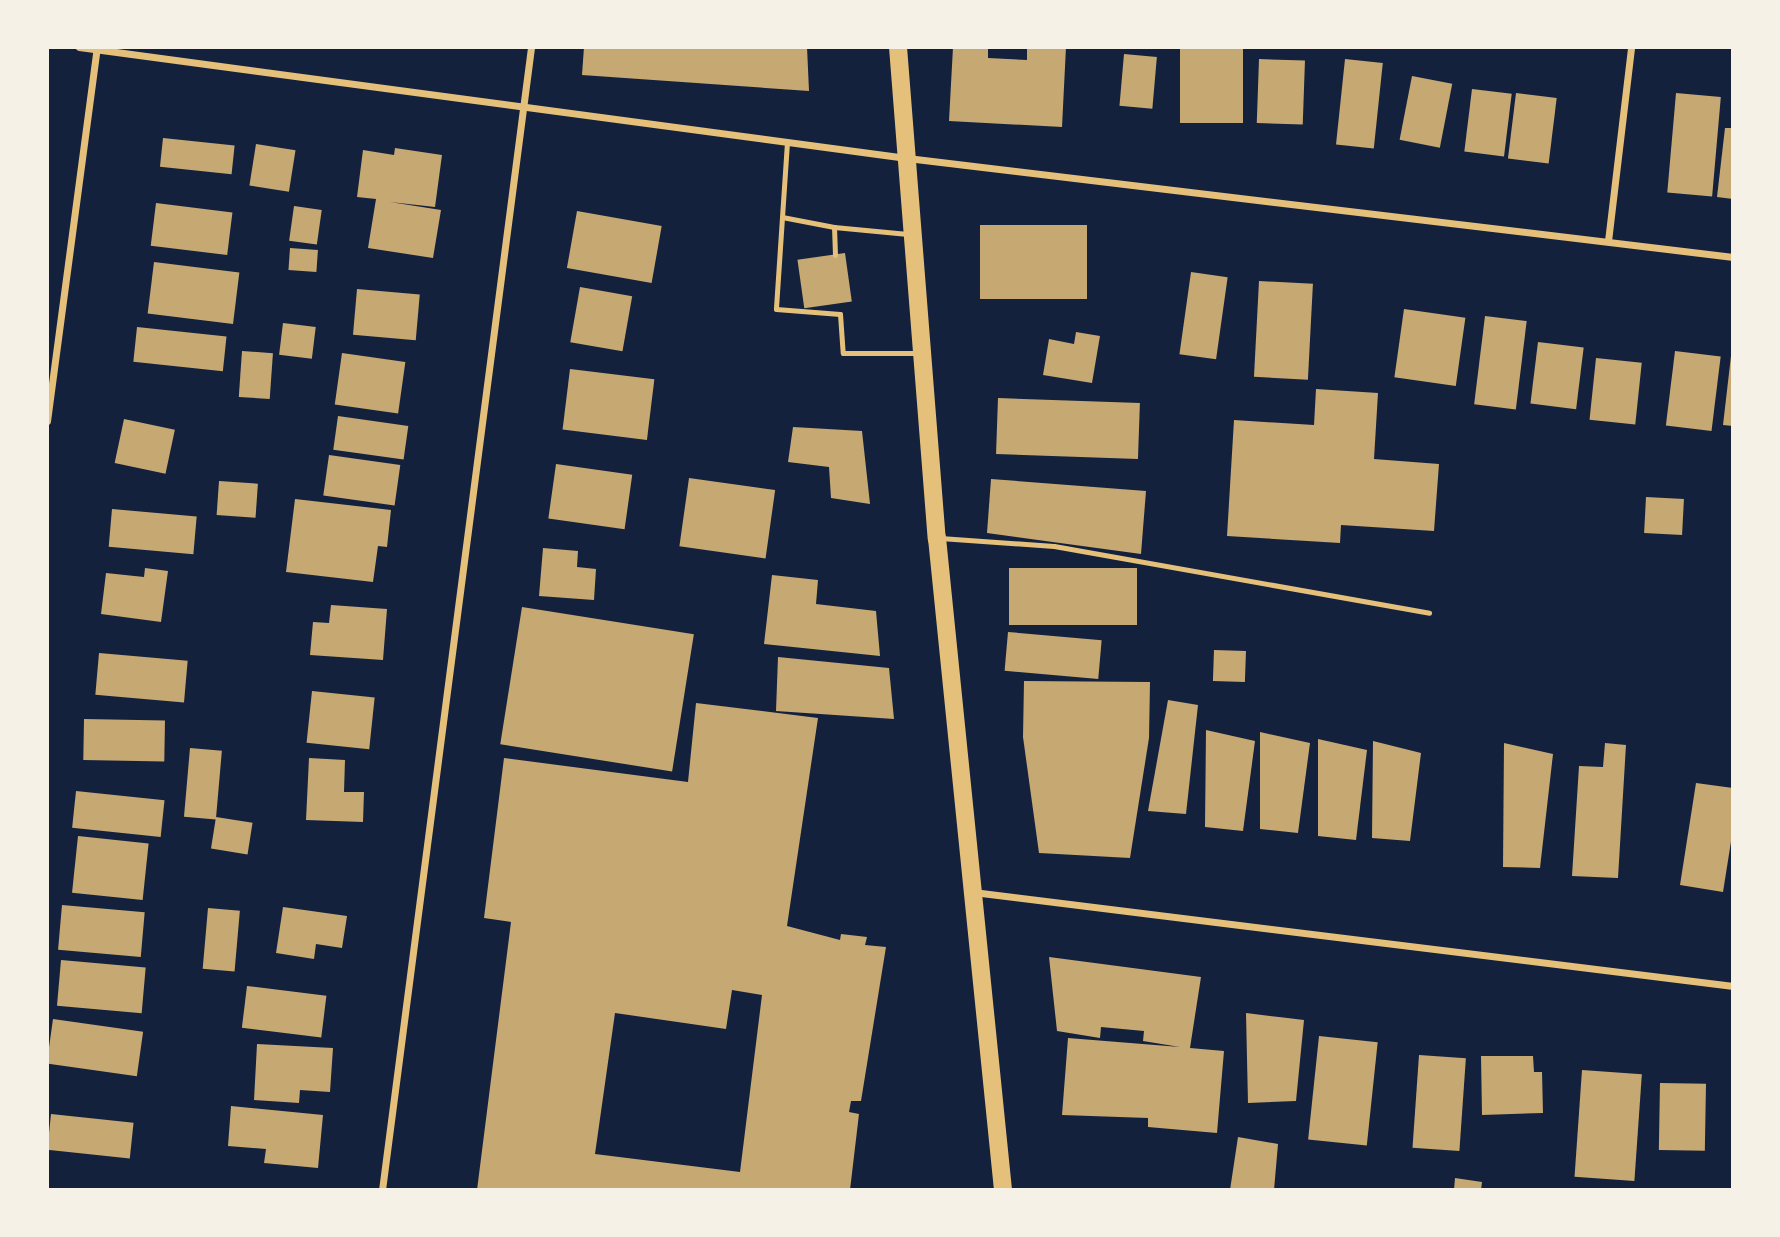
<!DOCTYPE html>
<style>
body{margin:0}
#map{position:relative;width:1780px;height:1237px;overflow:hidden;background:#14213d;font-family:"Public Sans",sans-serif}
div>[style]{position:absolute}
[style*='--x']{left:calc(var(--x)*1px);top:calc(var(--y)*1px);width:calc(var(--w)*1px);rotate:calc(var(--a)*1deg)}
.building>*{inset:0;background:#c6a872;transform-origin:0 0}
.service>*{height:5px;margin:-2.5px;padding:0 2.5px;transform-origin:2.5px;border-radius:2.5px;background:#e5c07b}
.minor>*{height:7px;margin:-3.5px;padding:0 3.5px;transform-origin:3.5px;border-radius:3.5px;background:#e5c07b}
.primary>*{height:18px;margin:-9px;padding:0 9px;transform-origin:9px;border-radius:9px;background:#e5c07b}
span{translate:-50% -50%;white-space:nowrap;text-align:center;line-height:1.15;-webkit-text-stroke:5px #f6f1e7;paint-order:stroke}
.frame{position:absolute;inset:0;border:49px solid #f6f1e7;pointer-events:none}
</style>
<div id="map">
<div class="building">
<i style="clip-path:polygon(584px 47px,807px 47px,809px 91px,582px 75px)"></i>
<i style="clip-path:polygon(953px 47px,988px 47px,988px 58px,1027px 60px,1027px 47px,1066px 47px,1062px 127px,949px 121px)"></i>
<i style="left:1180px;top:47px;width:63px;height:76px"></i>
<i style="left:1124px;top:54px;width:33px;height:52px;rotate:5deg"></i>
<i style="left:1259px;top:59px;width:46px;height:64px;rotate:2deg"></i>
<i style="left:1345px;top:59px;width:38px;height:86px;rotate:6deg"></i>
<i style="left:1412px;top:76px;width:41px;height:65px;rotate:11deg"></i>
<i style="left:1472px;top:89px;width:40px;height:63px;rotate:7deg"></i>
<i style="left:1516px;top:93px;width:41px;height:66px;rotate:7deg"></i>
<i style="left:1676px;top:93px;width:45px;height:100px;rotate:5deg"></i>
<i style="clip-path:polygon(1725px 128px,1733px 128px,1733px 199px,1717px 197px)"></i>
<i style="left:163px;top:138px;width:72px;height:29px;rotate:6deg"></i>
<i style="left:256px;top:144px;width:40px;height:42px;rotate:9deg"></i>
<i style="clip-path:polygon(395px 148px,442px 155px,435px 207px,390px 202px,441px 210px,433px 258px,368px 248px,376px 199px,357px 197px,363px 150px,394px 155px)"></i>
<i style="left:156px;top:203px;width:77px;height:43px;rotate:7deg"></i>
<i style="left:294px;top:206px;width:28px;height:35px;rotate:8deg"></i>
<i style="left:577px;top:211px;width:86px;height:58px;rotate:10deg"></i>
<i style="left:980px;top:225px;width:107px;height:74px"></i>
<i style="left:290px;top:248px;width:28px;height:22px;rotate:4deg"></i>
<i style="left:845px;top:253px;width:49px;height:48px;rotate:82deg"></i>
<i style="left:154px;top:262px;width:86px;height:52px;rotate:7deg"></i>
<i style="left:1191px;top:272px;width:37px;height:83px;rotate:8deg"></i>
<i style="left:1259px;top:281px;width:54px;height:96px;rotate:3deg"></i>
<i style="left:580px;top:287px;width:53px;height:56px;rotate:10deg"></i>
<i style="left:357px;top:289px;width:63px;height:46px;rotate:5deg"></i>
<i style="left:1404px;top:309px;width:62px;height:69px;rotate:8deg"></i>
<i style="left:1485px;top:316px;width:42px;height:89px;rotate:7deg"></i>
<i style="left:283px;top:323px;width:33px;height:32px;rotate:7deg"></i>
<i style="left:137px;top:327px;width:90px;height:35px;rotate:6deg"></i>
<i style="clip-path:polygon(1076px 332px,1100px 336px,1092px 383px,1043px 375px,1049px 339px,1074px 344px)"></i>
<i style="left:1538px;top:342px;width:46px;height:62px;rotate:7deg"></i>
<i style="left:242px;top:351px;width:31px;height:46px;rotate:4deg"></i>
<i style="left:1675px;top:351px;width:46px;height:75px;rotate:7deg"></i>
<i style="left:342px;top:353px;width:64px;height:52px;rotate:8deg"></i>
<i style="clip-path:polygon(1731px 356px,1733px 357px,1733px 426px,1723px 425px)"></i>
<i style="left:1596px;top:358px;width:46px;height:62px;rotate:6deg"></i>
<i style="left:570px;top:369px;width:85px;height:61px;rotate:7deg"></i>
<i style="clip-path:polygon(1316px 389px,1378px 393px,1374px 459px,1439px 464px,1434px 531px,1341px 525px,1340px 543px,1227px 536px,1234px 420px,1314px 425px)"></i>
<i style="left:998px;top:398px;width:142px;height:56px;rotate:2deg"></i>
<i style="left:338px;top:416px;width:71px;height:34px;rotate:8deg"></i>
<i style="left:124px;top:419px;width:52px;height:45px;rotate:12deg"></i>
<i style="clip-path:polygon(793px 427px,862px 431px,870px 504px,831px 498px,829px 467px,788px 462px)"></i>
<i style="left:329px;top:455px;width:72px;height:41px;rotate:8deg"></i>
<i style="left:556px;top:464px;width:77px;height:55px;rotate:8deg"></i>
<i style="left:689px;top:478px;width:87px;height:69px;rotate:8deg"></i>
<i style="clip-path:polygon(991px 479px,1146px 491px,1141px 554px,987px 533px)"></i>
<i style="left:219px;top:481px;width:39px;height:34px;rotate:4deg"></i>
<i style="left:1646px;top:497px;width:38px;height:36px;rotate:3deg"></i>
<i style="clip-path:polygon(295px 499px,391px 510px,387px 547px,378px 546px,373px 582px,286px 572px)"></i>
<i style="left:112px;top:509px;width:85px;height:38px;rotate:5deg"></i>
<i style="clip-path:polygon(543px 548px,578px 551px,577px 567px,596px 569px,594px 600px,539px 596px)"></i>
<i style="clip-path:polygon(145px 568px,168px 571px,161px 622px,101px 614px,106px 573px,144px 577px)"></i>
<i style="left:1009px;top:568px;width:128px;height:57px"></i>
<i style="clip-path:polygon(772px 575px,818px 580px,816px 604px,876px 611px,880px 656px,764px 644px)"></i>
<i style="clip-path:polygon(331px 605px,387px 609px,383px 660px,310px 655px,313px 622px,329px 623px)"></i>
<i style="left:522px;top:607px;width:174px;height:139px;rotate:9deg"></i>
<i style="left:1008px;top:632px;width:94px;height:39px;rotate:5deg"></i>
<i style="left:1214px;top:650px;width:32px;height:31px;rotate:2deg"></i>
<i style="left:99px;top:653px;width:89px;height:42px;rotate:5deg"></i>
<i style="clip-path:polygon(778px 657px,889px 668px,894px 719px,776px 711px)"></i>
<i style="clip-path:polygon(1024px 681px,1150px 682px,1149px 738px,1130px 858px,1039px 853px,1023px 737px)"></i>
<i style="left:312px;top:691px;width:63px;height:52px;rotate:6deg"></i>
<i style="clip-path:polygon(1168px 700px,1198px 705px,1186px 814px,1148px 811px)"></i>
<i style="clip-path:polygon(evenodd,696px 703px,818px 718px,787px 926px,840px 940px,841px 934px,867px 937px,865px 945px,886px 947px,861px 1101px,851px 1101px,849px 1112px,859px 1114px,850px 1190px,477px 1190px,511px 922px,484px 918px,504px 758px,688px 782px,696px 703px,732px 990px,762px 995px,740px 1172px,595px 1154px,615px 1013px,726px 1029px,732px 990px)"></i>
<i style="left:84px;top:719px;width:81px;height:41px;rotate:1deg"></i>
<i style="clip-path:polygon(1206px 730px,1255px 741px,1243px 831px,1205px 827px)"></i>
<i style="clip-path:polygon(1260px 732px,1310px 743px,1298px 833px,1260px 829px)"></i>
<i style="clip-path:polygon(1318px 739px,1367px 750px,1356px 840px,1318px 836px)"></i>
<i style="clip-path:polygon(1373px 741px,1421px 753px,1410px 841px,1372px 838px)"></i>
<i style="clip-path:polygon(1504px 743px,1553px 754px,1540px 868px,1503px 867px)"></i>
<i style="clip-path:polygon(1605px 743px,1626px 745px,1618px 878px,1572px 876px,1579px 766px,1603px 767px)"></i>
<i style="left:190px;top:748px;width:32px;height:69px;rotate:5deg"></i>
<i style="clip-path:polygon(309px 758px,345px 760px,344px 792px,364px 792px,363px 822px,306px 820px)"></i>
<i style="clip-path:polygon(1696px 783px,1733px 788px,1733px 829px,1723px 892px,1680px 885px)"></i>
<i style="left:76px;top:791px;width:89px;height:37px;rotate:6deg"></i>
<i style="left:216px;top:817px;width:37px;height:32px;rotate:9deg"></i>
<i style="left:78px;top:836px;width:71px;height:57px;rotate:6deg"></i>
<i style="left:62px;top:905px;width:83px;height:45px;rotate:5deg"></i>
<i style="clip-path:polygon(283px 907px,347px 916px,342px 948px,316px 944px,314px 959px,276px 953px)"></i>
<i style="left:208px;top:908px;width:32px;height:61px;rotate:5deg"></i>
<i style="clip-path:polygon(1049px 957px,1201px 977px,1190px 1048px,1224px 1051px,1217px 1133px,1148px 1127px,1148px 1118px,1062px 1115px,1068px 1038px,1180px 1047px,1143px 1041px,1144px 1031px,1101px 1027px,1100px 1038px,1057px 1031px)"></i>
<i style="left:61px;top:960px;width:85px;height:46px;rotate:5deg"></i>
<i style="left:247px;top:986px;width:80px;height:42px;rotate:7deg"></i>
<i style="clip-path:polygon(1246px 1013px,1304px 1020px,1296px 1101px,1248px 1103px)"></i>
<i style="left:53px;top:1019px;width:91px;height:45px;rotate:8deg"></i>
<i style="left:1319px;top:1036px;width:59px;height:104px;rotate:6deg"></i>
<i style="clip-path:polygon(257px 1044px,333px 1048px,330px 1092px,300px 1090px,299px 1103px,254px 1100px)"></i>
<i style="left:1419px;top:1055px;width:47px;height:93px;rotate:4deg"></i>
<i style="clip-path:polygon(1481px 1056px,1533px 1056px,1534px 1072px,1542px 1072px,1543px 1113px,1482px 1115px)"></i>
<i style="left:1582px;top:1070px;width:60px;height:107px;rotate:4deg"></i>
<i style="left:1660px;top:1083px;width:46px;height:67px;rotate:1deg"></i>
<i style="clip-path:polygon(231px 1106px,323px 1115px,318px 1168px,264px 1163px,266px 1149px,228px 1146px)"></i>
<i style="left:51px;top:1114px;width:83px;height:36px;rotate:6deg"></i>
<i style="clip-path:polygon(1238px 1137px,1278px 1144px,1274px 1190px,1230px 1190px)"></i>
<i style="clip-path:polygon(1455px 1178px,1482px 1182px,1481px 1190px,1454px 1190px)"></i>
</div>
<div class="service">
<i style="--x:787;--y:142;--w:167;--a:93.8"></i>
<i style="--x:776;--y:309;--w:64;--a:4.5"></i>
<i style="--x:840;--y:314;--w:39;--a:86"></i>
<i style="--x:843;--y:353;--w:76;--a:0"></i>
<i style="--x:782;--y:217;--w:53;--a:10.9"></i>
<i style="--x:835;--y:255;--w:28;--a:-92"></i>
<i style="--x:834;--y:227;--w:74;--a:5.4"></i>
<i style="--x:940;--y:538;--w:114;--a:4"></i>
<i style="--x:1054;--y:546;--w:381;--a:10.1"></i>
</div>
<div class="minor">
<i style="--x:79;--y:47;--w:835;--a:7.64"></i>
<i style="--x:907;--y:158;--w:832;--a:6.83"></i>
<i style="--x:1608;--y:241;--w:195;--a:-83.2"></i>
<i style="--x:47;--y:421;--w:377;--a:-82.4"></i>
<i style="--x:973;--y:892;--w:766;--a:7.05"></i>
<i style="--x:382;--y:1190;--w:1153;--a:-82.57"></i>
</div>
<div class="primary">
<i style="--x:898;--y:47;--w:493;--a:85.5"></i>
<i style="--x:937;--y:538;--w:655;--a:84.22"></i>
</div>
<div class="frame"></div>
</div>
